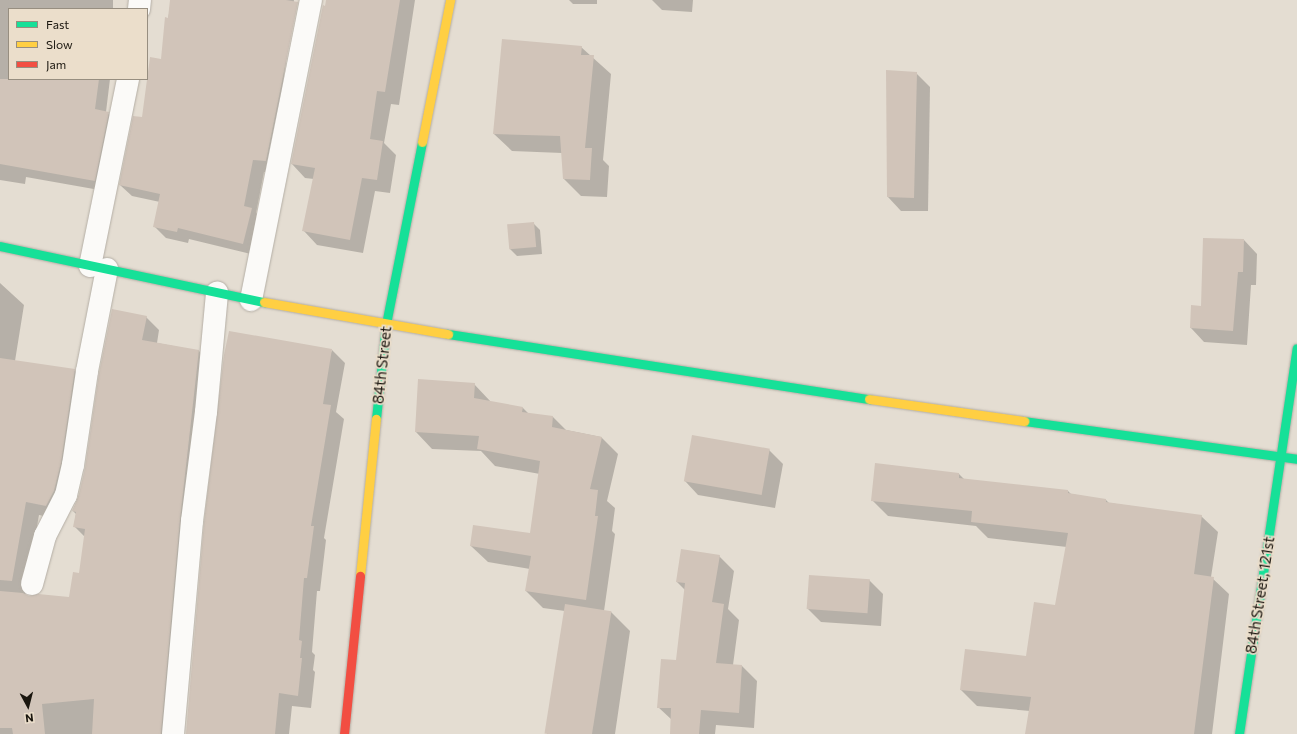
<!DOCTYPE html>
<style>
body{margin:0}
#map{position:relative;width:1297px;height:734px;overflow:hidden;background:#e4ddd2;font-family:Commissioner,sans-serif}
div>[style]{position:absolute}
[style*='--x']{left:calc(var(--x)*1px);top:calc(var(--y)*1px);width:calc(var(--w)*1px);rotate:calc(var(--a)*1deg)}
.shadow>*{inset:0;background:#0003}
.building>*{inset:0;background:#d1c4b9;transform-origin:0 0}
.roads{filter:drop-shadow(0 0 1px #b4aea5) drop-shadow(0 0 1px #b4aea5)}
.street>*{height:22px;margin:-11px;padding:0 11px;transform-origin:11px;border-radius:11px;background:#fbfaf8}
.fast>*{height:9px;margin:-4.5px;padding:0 4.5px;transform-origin:4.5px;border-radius:4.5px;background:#16e098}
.slow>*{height:9px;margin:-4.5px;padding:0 4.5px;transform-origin:4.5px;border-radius:4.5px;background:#ffcf43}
.jam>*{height:9px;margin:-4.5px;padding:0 4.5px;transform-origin:4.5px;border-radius:4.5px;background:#f24e42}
span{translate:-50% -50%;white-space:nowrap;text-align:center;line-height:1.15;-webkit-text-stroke:3.5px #ebdecb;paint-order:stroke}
.street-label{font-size:15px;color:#1a160f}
.legend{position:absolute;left:8px;top:8px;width:140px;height:72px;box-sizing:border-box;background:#ebdecb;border:1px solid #978e80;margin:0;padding:5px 7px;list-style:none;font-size:12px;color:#1a160f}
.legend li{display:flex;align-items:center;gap:8px;height:20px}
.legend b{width:20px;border:1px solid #978e80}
.north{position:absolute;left:8px;top:686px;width:40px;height:40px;-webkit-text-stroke:3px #ebdecb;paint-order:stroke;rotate:173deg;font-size:11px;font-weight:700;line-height:16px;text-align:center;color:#1a160f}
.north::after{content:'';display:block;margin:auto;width:14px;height:18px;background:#1a160f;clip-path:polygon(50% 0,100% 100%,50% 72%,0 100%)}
</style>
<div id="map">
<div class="shadow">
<i style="clip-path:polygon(0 0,113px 0,113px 9px,9px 9px,9px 79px,110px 79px,106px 112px,119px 123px,105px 191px,26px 177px,25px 184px,0 180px)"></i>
<i style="clip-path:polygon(171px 0,294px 0,279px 114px,277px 172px,264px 172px,256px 213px,263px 220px,255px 255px,189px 239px,188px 243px,166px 238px,154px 226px,160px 202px,132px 196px,120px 185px,162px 60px)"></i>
<i style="clip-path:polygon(327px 0,415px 0,399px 105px,391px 104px,384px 143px,396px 155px,390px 193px,375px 191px,363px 253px,317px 245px,304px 231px,314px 179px,305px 178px,292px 164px)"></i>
<i style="clip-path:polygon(569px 0,597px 0,597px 4px,573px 4px)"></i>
<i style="clip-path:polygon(652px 0,693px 0,692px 12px,662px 10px)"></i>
<i style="clip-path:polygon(503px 40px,581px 47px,611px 74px,603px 160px,609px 166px,607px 197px,581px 196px,564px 179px,562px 153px,512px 151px,494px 134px)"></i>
<i style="clip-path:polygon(916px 73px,930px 87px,928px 211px,901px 211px,888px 197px)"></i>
<i style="clip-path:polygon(533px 223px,540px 230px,542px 254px,517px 256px,510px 249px)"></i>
<i style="clip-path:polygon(1244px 240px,1257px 254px,1256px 285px,1251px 285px,1247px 345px,1204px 342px,1191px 328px)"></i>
<i style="clip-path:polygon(0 283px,24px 305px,15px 361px,74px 370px,87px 383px,59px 519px,39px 515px,25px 595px,29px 597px,70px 599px,80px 574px,85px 537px,74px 526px,76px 514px,73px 511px,146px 317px,159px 330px,157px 343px,199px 351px,212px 365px,174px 734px,0 734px)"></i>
<i style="clip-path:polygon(332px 350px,345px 363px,336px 412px,344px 419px,324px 538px,326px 540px,320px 591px,317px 591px,312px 652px,315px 655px,313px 670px,315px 672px,311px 708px,292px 706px,289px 734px,187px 734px)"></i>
<i style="clip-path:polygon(474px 384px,491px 402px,523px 408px,529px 414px,553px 417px,566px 430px,601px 437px,618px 454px,607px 501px,615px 508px,612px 531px,615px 534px,604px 611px,611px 612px,630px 631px,615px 734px,547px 734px,565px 611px,543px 608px,526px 591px,530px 569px,488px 562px,471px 546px,531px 534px,540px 474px,495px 466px,481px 451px,432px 449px,416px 432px)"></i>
<i style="clip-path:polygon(769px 450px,783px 464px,775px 508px,698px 495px,685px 481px)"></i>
<i style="clip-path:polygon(959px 474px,965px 480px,1068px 491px,1071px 494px,1106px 500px,1109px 503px,1201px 516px,1218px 532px,1211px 577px,1229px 594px,1212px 734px,1026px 734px,1030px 711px,977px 706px,961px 690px,1027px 657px,1056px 607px,1067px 547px,988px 538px,976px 526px,888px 516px,872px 500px)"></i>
<i style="clip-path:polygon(719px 556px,734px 571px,728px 609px,739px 620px,733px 665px,742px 666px,757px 681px,754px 728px,716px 725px,715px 734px,671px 734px,672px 720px,658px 707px,677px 661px,685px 590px,677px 582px)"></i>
<i style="clip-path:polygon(869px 580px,883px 594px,881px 626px,821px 622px,807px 608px)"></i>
</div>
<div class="building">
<i style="clip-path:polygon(170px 0,286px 0,298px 2px,266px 161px,253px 160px,244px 206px,252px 208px,243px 244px,178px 228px,177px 232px,153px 227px,160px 194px,119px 185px,133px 116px,142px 117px,150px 57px,161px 59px,165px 17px,168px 18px)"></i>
<i style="clip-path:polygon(326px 0,400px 0,385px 92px,377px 91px,370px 139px,383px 141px,377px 180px,362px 178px,350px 240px,302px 231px,315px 168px,291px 164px,323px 5px,325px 6px)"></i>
<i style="clip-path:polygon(502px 39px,582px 46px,581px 55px,594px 55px,585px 148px,592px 148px,590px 180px,563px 179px,560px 136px,493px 134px)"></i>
<i style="clip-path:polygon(886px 70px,917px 72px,914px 198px,887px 197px)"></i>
<i style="clip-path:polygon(0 79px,99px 79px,95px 109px,109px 112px,95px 181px,0 164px)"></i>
<i style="left:534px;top:222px;width:25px;height:27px;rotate:85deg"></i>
<i style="clip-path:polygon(1203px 238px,1244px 239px,1243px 272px,1238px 272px,1233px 331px,1190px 328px,1191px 305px,1201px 306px)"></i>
<i style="clip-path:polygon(112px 309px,147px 316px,142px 340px,199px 350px,180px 520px,161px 734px,92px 734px,94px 699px,42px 704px,45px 734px,13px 734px,12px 728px,0 728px,0 591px,23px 593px,29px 596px,38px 594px,69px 597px,73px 572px,79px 573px,85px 529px,73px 527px,76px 512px,72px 511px,78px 498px,85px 468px,99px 373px)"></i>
<i style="clip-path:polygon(229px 331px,332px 349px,323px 404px,331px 405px,311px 526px,314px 526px,307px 578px,304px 578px,299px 640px,302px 641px,300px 658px,302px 658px,298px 696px,279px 693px,275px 734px,186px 734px,204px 522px,224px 355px)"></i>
<i style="clip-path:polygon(0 358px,75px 369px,61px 463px,54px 491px,46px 506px,26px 502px,12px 581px,0 580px)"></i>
<i style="clip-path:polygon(418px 379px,475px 383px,474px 398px,523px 407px,522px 412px,553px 416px,552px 427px,602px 437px,590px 489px,598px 490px,595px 516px,598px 516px,586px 600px,525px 591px,531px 556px,470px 546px,473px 525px,530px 533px,540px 461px,477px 449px,479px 436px,415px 432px)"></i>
<i style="left:692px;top:435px;width:79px;height:47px;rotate:10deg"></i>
<i style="clip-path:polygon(875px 463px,959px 473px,959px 478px,1068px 490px,1068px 493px,1106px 499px,1106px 502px,1202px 515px,1194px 574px,1214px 577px,1194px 734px,1025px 734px,1031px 697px,960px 690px,965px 649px,1026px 656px,1034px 602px,1055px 605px,1068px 533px,971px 522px,972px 511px,871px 501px)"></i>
<i style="clip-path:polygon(681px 549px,720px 555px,712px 602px,724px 604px,716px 663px,742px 665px,739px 713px,701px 710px,699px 734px,670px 734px,671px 708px,657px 708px,661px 659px,676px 660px,685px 583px,676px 582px)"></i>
<i style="left:809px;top:575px;width:61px;height:34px;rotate:4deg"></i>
<i style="left:565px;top:604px;width:47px;height:131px;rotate:9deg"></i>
</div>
<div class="roads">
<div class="street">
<i style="--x:139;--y:9;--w:9;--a:-84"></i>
<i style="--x:90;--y:266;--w:191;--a:-78.5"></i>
<i style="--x:251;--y:300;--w:306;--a:-78.7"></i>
<i style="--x:32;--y:584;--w:50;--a:-74.8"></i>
<i style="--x:45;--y:536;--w:46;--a:-62.9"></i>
<i style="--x:66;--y:495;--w:31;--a:-77"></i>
<i style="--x:73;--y:465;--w:95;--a:-81.5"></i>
<i style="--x:87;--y:371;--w:104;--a:-78.9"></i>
<i style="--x:173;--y:734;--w:214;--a:-84.9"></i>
<i style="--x:192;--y:521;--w:110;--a:-82.7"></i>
<i style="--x:206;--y:412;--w:120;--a:-84.7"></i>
</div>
<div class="fast">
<i style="--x:0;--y:246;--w:270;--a:12"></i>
<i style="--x:448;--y:334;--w:426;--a:8.8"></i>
<i style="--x:376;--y:419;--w:96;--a:-84"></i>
<i style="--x:386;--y:324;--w:186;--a:-78.8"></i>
<i style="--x:1024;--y:421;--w:276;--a:7.9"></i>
<i style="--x:1239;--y:734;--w:390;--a:-81.5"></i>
</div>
<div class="slow">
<i style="--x:422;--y:142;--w:145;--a:-78.8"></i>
<i style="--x:264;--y:302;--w:187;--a:9.9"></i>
<i style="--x:869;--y:399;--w:157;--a:8.1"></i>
<i style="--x:360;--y:576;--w:158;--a:-84.2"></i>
</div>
<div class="jam">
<i style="--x:344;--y:734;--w:159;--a:-84.2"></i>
</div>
</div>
<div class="street-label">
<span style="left:382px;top:365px;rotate:-84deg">84th Street</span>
<span style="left:1260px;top:595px;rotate:-81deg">84th Street, 121st</span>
</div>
<ul class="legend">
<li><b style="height:5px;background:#16e098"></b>Fast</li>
<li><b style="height:5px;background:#ffcf43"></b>Slow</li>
<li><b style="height:5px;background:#f24e42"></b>Jam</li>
</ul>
<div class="north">N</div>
</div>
